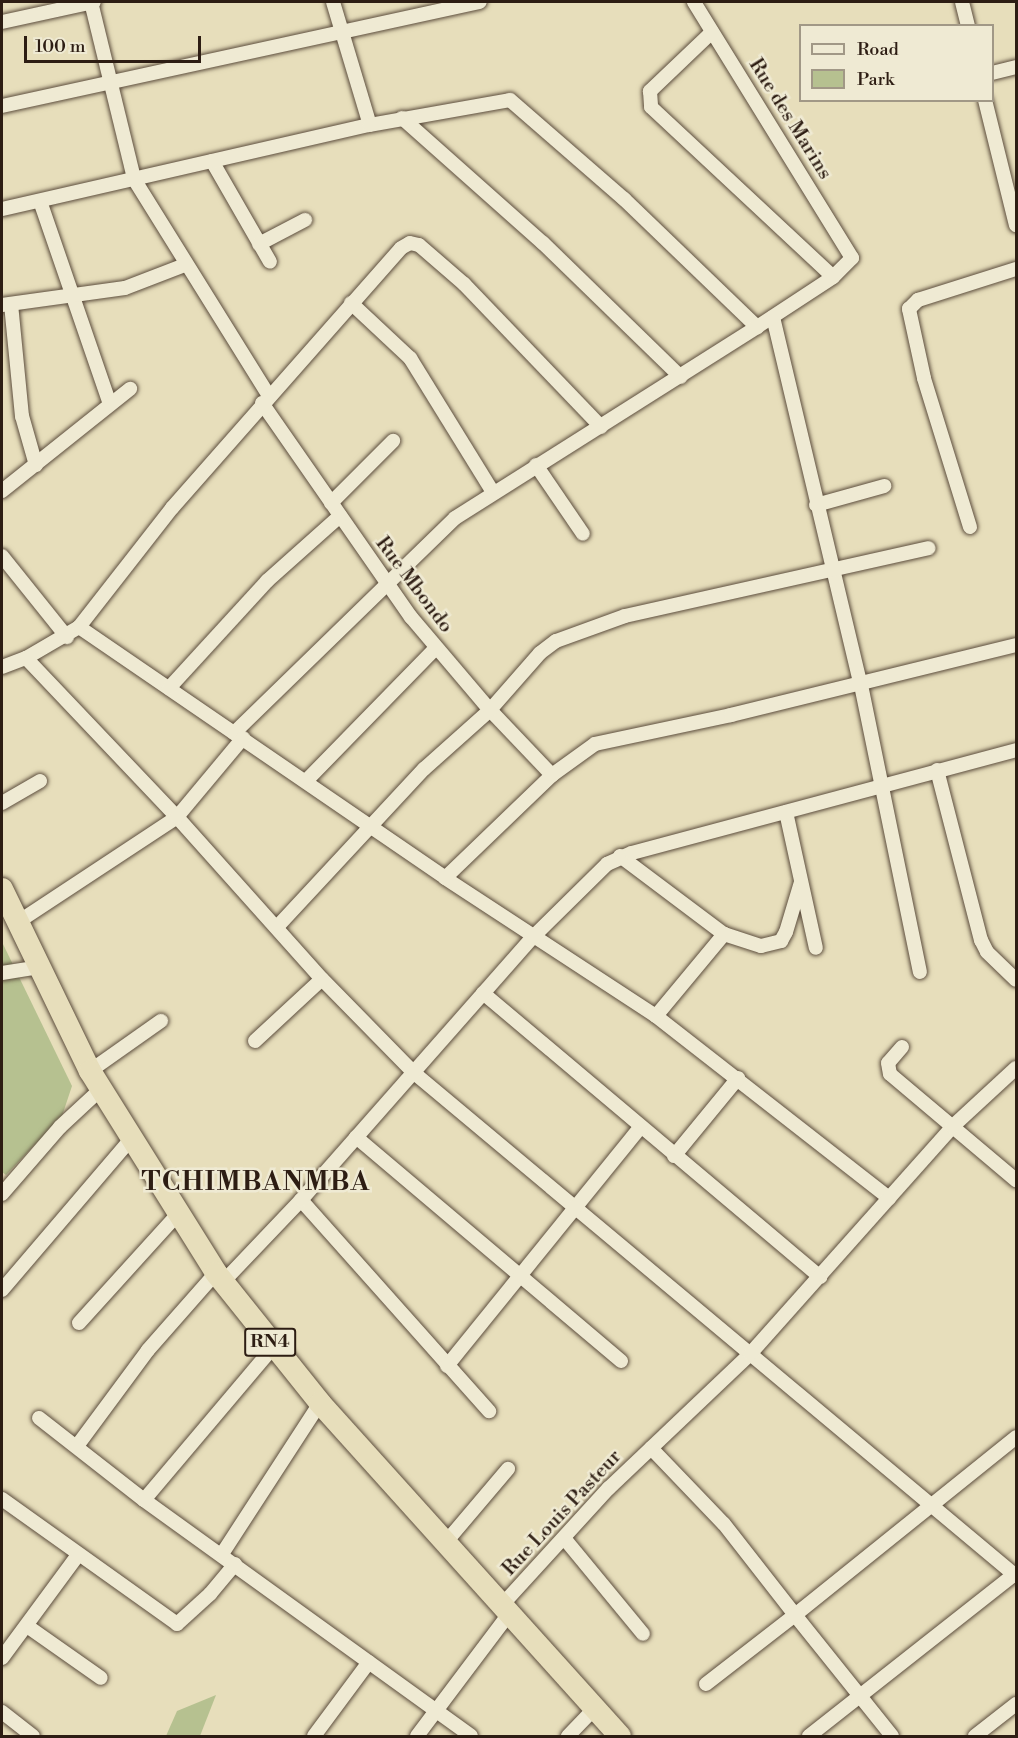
<!DOCTYPE html>
<style>
body{margin:0}
#map{position:relative;width:1018px;height:1738px;overflow:hidden;background:#e7debb;font-family:"Libre Bodoni",serif}
div>[style]{position:absolute}
[style*='--x']{left:calc(var(--x)*1px);top:calc(var(--y)*1px);width:calc(var(--w)*1px);rotate:calc(var(--a)*1deg)}
.green>*{inset:0;background:#b6c190}
.roads{filter:drop-shadow(0 0 2px #5c4d3d) drop-shadow(0 0 2px #5c4d3d)}
.minor>*{height:14px;margin:-7px;padding:0 7px;transform-origin:7px;border-radius:7px;background:#efead3}
.trunk>*{height:22px;margin:-11px;padding:0 11px;transform-origin:11px;border-radius:11px;background:#e7debb}
span{translate:-50% -50%;white-space:nowrap;text-align:center;line-height:1.15;-webkit-text-stroke:5px #efead3;paint-order:stroke}
.shield-label span{padding:2px 4px;background:#efead3;border:2px solid;border-radius:4px;-webkit-text-stroke-width:0}
.shield-label{font-size:18px;color:#2d1d13;font-weight:700}
.street-label{font-size:20px;color:#2d1d13}
.district-label{font-size:26px;color:#2d1d13;font-weight:700;letter-spacing:1.5px}
.frame{position:absolute;inset:0;border:3px solid #2d1d13;pointer-events:none}
.legend{position:absolute;left:799px;top:24px;width:195px;height:78px;box-sizing:border-box;background:#efead3;border:2px solid #a19886;margin:0;padding:8px 10px;list-style:none;font-size:18px;color:#2d1d13}
.legend li{display:flex;align-items:center;gap:12px;height:30px}
.legend b{width:30px;border:2px solid #a19886}
.scale{position:absolute;left:24px;top:36px;width:177px;height:27px;box-sizing:border-box;border:3px solid #2d1d13;border-top:0;padding-left:8px;font-size:18px;line-height:21px;white-space:nowrap;color:#2d1d13;-webkit-text-stroke:4px #efead3;paint-order:stroke}
</style>
<div id="map">
<div class="green">
<i style="clip-path:polygon(2px 942px,72px 1086px,62px 1116px,6px 1175px,2px 1172px)"></i>
<i style="clip-path:polygon(216px 1695px,200px 1736px,166px 1736px,177px 1711px)"></i>
</div>
<div class="roads">
<div class="minor">
<i style="--x:91;--y:2;--w:182;--a:76.3"></i>
<i style="--x:134;--y:179;--w:256;--a:58.1"></i>
<i style="--x:333;--y:2;--w:128;--a:73.3"></i>
<i style="--x:962;--y:2;--w:25;--a:76"></i>
<i style="--x:2;--y:22;--w:94;--a:-12.3"></i>
<i style="--x:712;--y:32;--w:86;--a:136.4"></i>
<i style="--x:650;--y:91;--w:16;--a:86"></i>
<i style="--x:651;--y:107;--w:249;--a:43"></i>
<i style="--x:992;--y:73;--w:25;--a:-14"></i>
<i style="--x:985;--y:100;--w:129;--a:76.1"></i>
<i style="--x:2;--y:106;--w:489;--a:-12.3"></i>
<i style="--x:402;--y:118;--w:188;--a:41.6"></i>
<i style="--x:543;--y:243;--w:192;--a:44.2"></i>
<i style="--x:212;--y:161;--w:116;--a:60.1"></i>
<i style="--x:40;--y:201;--w:215;--a:71"></i>
<i style="--x:2;--y:209;--w:377;--a:-12.9"></i>
<i style="--x:370;--y:125;--w:142;--a:-10.1"></i>
<i style="--x:510;--y:100;--w:151;--a:41"></i>
<i style="--x:624;--y:199;--w:185;--a:43.9"></i>
<i style="--x:259;--y:244;--w:52;--a:-27.6"></i>
<i style="--x:351;--y:303;--w:81;--a:43"></i>
<i style="--x:410;--y:358;--w:156;--a:58.3"></i>
<i style="--x:11;--y:304;--w:113;--a:84.4"></i>
<i style="--x:22;--y:416;--w:51;--a:74.1"></i>
<i style="--x:2;--y:305;--w:124;--a:-7.9"></i>
<i style="--x:125;--y:288;--w:64;--a:-21"></i>
<i style="--x:773;--y:317;--w:378;--a:76.6"></i>
<i style="--x:861;--y:685;--w:293;--a:78.4"></i>
<i style="--x:262;--y:403;--w:261;--a:55.2"></i>
<i style="--x:411;--y:617;--w:122;--a:49.7"></i>
<i style="--x:490;--y:710;--w:90;--a:46.4"></i>
<i style="--x:536;--y:465;--w:83;--a:55.7"></i>
<i style="--x:2;--y:491;--w:164;--a:-38.6"></i>
<i style="--x:331;--y:503;--w:88;--a:-45"></i>
<i style="--x:816;--y:505;--w:71;--a:-15.6"></i>
<i style="--x:970;--y:527;--w:156;--a:-107.2"></i>
<i style="--x:924;--y:378;--w:71;--a:-102.3"></i>
<i style="--x:909;--y:309;--w:13;--a:-45"></i>
<i style="--x:918;--y:300;--w:103;--a:-17.6"></i>
<i style="--x:2;--y:556;--w:104;--a:51.3"></i>
<i style="--x:79;--y:627;--w:444;--a:34.4"></i>
<i style="--x:445;--y:878;--w:252;--a:33.2"></i>
<i style="--x:656;--y:1016;--w:296;--a:38"></i>
<i style="--x:26;--y:658;--w:219;--a:46.5"></i>
<i style="--x:177;--y:817;--w:217;--a:48.2"></i>
<i style="--x:322;--y:979;--w:130;--a:45.6"></i>
<i style="--x:413;--y:1072;--w:786;--a:39.89"></i>
<i style="--x:2;--y:667;--w:26;--a:-21"></i>
<i style="--x:26;--y:658;--w:61;--a:-30.3"></i>
<i style="--x:79;--y:627;--w:151;--a:-52"></i>
<i style="--x:172;--y:508;--w:346;--a:-48.6"></i>
<i style="--x:401;--y:248;--w:10;--a:-29"></i>
<i style="--x:410;--y:243;--w:9;--a:13"></i>
<i style="--x:419;--y:245;--w:60;--a:40.9"></i>
<i style="--x:464;--y:284;--w:198;--a:46.2"></i>
<i style="--x:169;--y:688;--w:145;--a:-47.5"></i>
<i style="--x:267;--y:581;--w:98;--a:-41.7"></i>
<i style="--x:234;--y:733;--w:308;--a:-44.2"></i>
<i style="--x:455;--y:518;--w:357;--a:-32.3"></i>
<i style="--x:757;--y:327;--w:91;--a:-33.3"></i>
<i style="--x:833;--y:277;--w:27;--a:-45"></i>
<i style="--x:852;--y:258;--w:301;--a:-121.7"></i>
<i style="--x:937;--y:770;--w:176;--a:75.5"></i>
<i style="--x:981;--y:940;--w:13;--a:63"></i>
<i style="--x:987;--y:952;--w:40;--a:44"></i>
<i style="--x:306;--y:781;--w:186;--a:-45.7"></i>
<i style="--x:2;--y:803;--w:44;--a:-30.1"></i>
<i style="--x:786;--y:812;--w:139;--a:77.6"></i>
<i style="--x:620;--y:856;--w:130;--a:36.9"></i>
<i style="--x:724;--y:934;--w:39;--a:18"></i>
<i style="--x:761;--y:946;--w:21;--a:-14"></i>
<i style="--x:781;--y:941;--w:10;--a:-61"></i>
<i style="--x:786;--y:932;--w:52;--a:-73.3"></i>
<i style="--x:445;--y:878;--w:149;--a:-43.9"></i>
<i style="--x:552;--y:775;--w:53;--a:-35.8"></i>
<i style="--x:595;--y:744;--w:139;--a:-12"></i>
<i style="--x:731;--y:715;--w:293;--a:-13.8"></i>
<i style="--x:18;--y:922;--w:191;--a:-33.4"></i>
<i style="--x:177;--y:817;--w:103;--a:-50.1"></i>
<i style="--x:277;--y:927;--w:216;--a:-47.1"></i>
<i style="--x:424;--y:769;--w:89;--a:-41.8"></i>
<i style="--x:490;--y:710;--w:76;--a:-48.7"></i>
<i style="--x:540;--y:653;--w:20;--a:-37"></i>
<i style="--x:556;--y:641;--w:73;--a:-19.9"></i>
<i style="--x:625;--y:616;--w:311;--a:-12.6"></i>
<i style="--x:2;--y:973;--w:36;--a:-9"></i>
<i style="--x:483;--y:993;--w:441;--a:40.1"></i>
<i style="--x:656;--y:1016;--w:107;--a:-50.3"></i>
<i style="--x:255;--y:1041;--w:91;--a:-42.8"></i>
<i style="--x:902;--y:1047;--w:21;--a:131"></i>
<i style="--x:888;--y:1063;--w:11;--a:80"></i>
<i style="--x:890;--y:1074;--w:165;--a:40.1"></i>
<i style="--x:90;--y:1071;--w:87;--a:-35.2"></i>
<i style="--x:356;--y:1137;--w:347;--a:40.2"></i>
<i style="--x:674;--y:1156;--w:101;--a:-50.6"></i>
<i style="--x:2;--y:1194;--w:89;--a:-49.1"></i>
<i style="--x:60;--y:1127;--w:56;--a:-42.8"></i>
<i style="--x:301;--y:1200;--w:283;--a:48.3"></i>
<i style="--x:223;--y:1282;--w:113;--a:-46.4"></i>
<i style="--x:301;--y:1200;--w:352;--a:-48.6"></i>
<i style="--x:534;--y:936;--w:103;--a:-44.6"></i>
<i style="--x:607;--y:864;--w:27;--a:-24"></i>
<i style="--x:632;--y:853;--w:398;--a:-15"></i>
<i style="--x:2;--y:1290;--w:197;--a:-49.5"></i>
<i style="--x:79;--y:1323;--w:146;--a:-47.8"></i>
<i style="--x:447;--y:1366;--w:306;--a:-51"></i>
<i style="--x:39;--y:1418;--w:133;--a:38"></i>
<i style="--x:144;--y:1500;--w:403;--a:35.8"></i>
<i style="--x:77;--y:1446;--w:119;--a:-53.5"></i>
<i style="--x:148;--y:1350;--w:103;--a:-48.6"></i>
<i style="--x:651;--y:1448;--w:105;--a:46.2"></i>
<i style="--x:724;--y:1524;--w:115;--a:52"></i>
<i style="--x:795;--y:1615;--w:284;--a:-38.8"></i>
<i style="--x:2;--y:1499;--w:215;--a:35.5"></i>
<i style="--x:177;--y:1624;--w:45;--a:-42.3"></i>
<i style="--x:210;--y:1594;--w:39;--a:-50"></i>
<i style="--x:144;--y:1500;--w:202;--a:-49.8"></i>
<i style="--x:564;--y:1538;--w:124;--a:50.5"></i>
<i style="--x:446;--y:1542;--w:96;--a:-49.7"></i>
<i style="--x:222;--y:1554;--w:180;--a:-57"></i>
<i style="--x:502;--y:1605;--w:159;--a:-47.6"></i>
<i style="--x:609;--y:1488;--w:195;--a:-43.5"></i>
<i style="--x:750;--y:1354;--w:304;--a:-48.3"></i>
<i style="--x:952;--y:1127;--w:87;--a:-42.7"></i>
<i style="--x:27;--y:1626;--w:90;--a:35.1"></i>
<i style="--x:2;--y:1658;--w:128;--a:-53.6"></i>
<i style="--x:706;--y:1684;--w:113;--a:-37.8"></i>
<i style="--x:795;--y:1615;--w:155;--a:51.3"></i>
<i style="--x:2;--y:1712;--w:39;--a:38"></i>
<i style="--x:314;--y:1736;--w:92;--a:-53.4"></i>
<i style="--x:417;--y:1736;--w:153;--a:-53"></i>
<i style="--x:568;--y:1736;--w:39;--a:-46"></i>
<i style="--x:809;--y:1736;--w:263;--a:-38.2"></i>
<i style="--x:975;--y:1736;--w:52;--a:-38"></i>
</div>
<div class="trunk">
<i style="--x:2;--y:889;--w:202;--a:64.2"></i>
<i style="--x:90;--y:1071;--w:238;--a:58"></i>
<i style="--x:216;--y:1273;--w:166;--a:51.3"></i>
<i style="--x:320;--y:1403;--w:448;--a:48"></i>
</div>
</div>
<div class="shield-label">
<span style="left:270px;top:1342px">RN4</span>
</div>
<div class="street-label">
<span style="left:790px;top:119px;rotate:58deg">Rue des Marins</span>
<span style="left:414px;top:585px;rotate:53deg">Rue Mbondo</span>
<span style="left:562px;top:1513px;rotate:-47deg">Rue Louis Pasteur</span>
</div>
<div class="district-label">
<span style="left:256px;top:1183px">TCHIMBANMBA</span>
</div>
<div class="frame"></div>
<ul class="legend">
<li><b style="height:8px;background:#efead3"></b>Road</li>
<li><b style="height:16px;background:#b6c190"></b>Park</li>
</ul>
<div class="scale">100 m</div>
</div>
